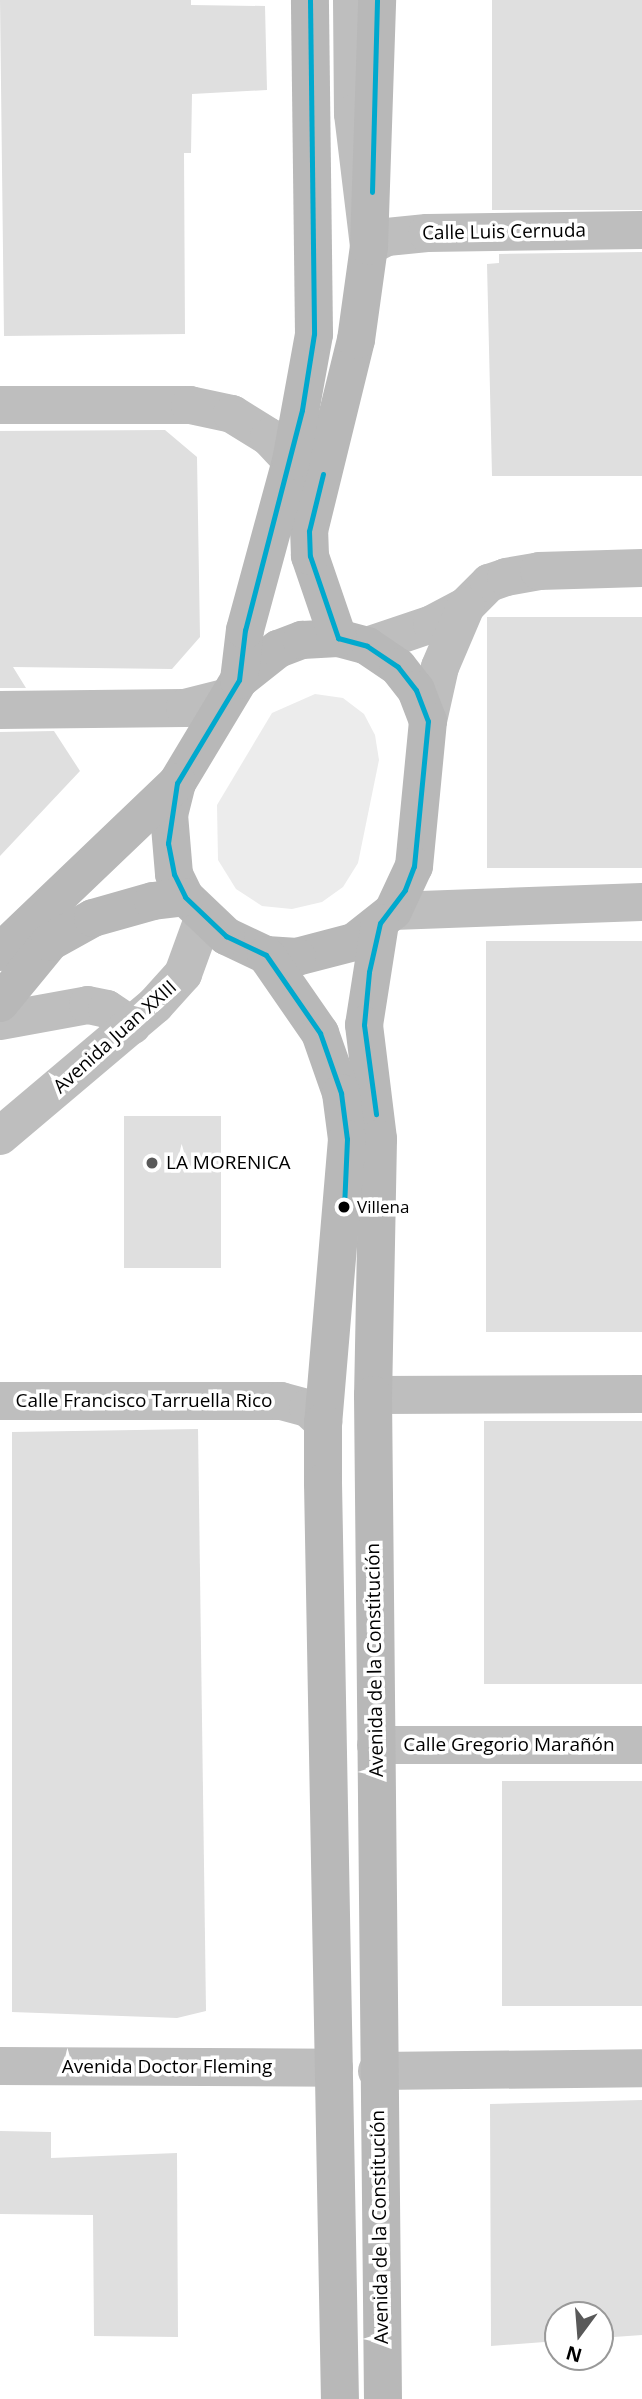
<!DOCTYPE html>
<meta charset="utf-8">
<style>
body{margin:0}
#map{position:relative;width:642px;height:2399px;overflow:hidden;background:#fff;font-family:"Open Sans",sans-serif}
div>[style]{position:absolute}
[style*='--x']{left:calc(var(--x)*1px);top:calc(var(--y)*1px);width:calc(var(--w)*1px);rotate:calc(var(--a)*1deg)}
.green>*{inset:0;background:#ececec}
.building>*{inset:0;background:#dfdfdf;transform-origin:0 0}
.street>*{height:38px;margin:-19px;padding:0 19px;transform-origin:19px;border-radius:19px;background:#bebebe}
.secondary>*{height:38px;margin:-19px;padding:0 19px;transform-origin:19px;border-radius:19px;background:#b8b8b8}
.bus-1>*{height:5px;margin:-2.5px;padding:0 2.5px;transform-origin:2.5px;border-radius:2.5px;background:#00a9ce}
.dots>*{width:19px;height:19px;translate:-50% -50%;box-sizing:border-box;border:4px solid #fff;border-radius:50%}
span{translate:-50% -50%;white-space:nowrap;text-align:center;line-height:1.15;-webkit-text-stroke:7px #fff;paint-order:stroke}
.bus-label{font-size:17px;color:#000}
.left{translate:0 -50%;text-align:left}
.street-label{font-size:19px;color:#000}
.poi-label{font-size:19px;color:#000}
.north{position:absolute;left:544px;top:2301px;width:70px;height:70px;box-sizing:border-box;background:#fff;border:2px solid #999;border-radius:50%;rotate:196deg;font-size:19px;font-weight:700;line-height:28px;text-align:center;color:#000}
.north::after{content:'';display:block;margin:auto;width:24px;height:32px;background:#595959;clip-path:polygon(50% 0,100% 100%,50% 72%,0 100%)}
</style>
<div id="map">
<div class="green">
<i style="clip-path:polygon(315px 694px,343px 698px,364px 714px,375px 735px,379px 760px,358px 863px,343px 887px,322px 902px,292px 909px,262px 906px,236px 889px,218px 860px,217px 805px,272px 713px)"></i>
</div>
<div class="building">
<i style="clip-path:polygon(0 0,191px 0,191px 5px,265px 6px,267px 90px,192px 94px,191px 153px,184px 153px,185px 334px,4px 336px)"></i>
<i style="left:492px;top:0;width:150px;height:210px"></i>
<i style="clip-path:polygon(642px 252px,642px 476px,492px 476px,487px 264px,499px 263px,499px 254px)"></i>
<i style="clip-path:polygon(165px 430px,197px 457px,200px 637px,172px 669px,13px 667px,26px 688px,0 688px,0 431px)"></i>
<i style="left:642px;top:617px;width:251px;height:155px;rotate:90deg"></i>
<i style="clip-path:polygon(54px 731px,80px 771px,0 856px,0 732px)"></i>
<i style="left:642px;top:941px;width:391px;height:156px;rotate:90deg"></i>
<i style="left:124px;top:1116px;width:97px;height:152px"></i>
<i style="left:642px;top:1421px;width:263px;height:158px;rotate:90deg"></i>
<i style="clip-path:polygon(198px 1429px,206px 2011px,177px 2018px,12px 2012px,12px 1432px)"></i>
<i style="left:642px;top:1781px;width:225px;height:140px;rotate:90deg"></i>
<i style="clip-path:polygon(642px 2100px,642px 2335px,600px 2338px,600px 2315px,558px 2315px,558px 2341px,491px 2346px,490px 2104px)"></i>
<i style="clip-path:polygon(0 2131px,51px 2132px,51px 2158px,177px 2153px,178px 2337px,94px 2336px,93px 2215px,0 2214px)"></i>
</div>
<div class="street">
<i style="--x:352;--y:0;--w:114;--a:89.5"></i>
<i style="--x:353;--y:114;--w:133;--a:83.1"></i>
<i style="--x:369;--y:246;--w:20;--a:-27"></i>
<i style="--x:387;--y:237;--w:40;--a:-5.7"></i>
<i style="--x:427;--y:233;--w:215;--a:-0.8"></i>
<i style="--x:0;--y:405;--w:190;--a:0"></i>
<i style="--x:190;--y:405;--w:43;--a:12.1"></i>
<i style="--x:232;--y:414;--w:44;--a:31.9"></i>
<i style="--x:269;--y:437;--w:33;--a:47"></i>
<i style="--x:367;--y:646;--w:69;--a:-18.7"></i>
<i style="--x:432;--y:624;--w:38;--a:-28"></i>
<i style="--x:466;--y:606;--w:33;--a:-45"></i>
<i style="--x:489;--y:583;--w:18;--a:-19"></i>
<i style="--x:506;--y:577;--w:34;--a:-10"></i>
<i style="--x:539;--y:571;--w:103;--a:-1.7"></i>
<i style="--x:0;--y:710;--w:185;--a:-0.6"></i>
<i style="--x:185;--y:708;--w:44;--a:-14.3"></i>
<i style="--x:428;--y:721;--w:55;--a:-77.5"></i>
<i style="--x:440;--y:667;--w:66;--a:-66.9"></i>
<i style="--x:393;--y:911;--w:249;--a:-2.1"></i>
<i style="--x:0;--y:1021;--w:89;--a:-10.3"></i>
<i style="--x:88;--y:1005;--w:19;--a:12"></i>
<i style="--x:107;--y:1009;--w:30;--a:34"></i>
<i style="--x:0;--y:1136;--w:203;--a:-40.2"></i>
<i style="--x:155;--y:1005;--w:42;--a:-47.9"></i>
<i style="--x:183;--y:974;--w:59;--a:-70"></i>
<i style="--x:373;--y:1395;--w:269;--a:-0.2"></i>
<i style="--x:0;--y:1401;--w:281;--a:0"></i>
<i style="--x:281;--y:1401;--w:28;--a:15"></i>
<i style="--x:308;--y:1408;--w:21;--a:43"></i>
<i style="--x:376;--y:1745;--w:266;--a:0"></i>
<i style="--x:0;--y:2066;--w:334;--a:0.3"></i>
<i style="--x:377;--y:2071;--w:265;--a:-0.6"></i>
</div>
<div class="secondary">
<i style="--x:338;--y:638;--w:30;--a:15"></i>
<i style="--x:367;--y:646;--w:37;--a:34"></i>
<i style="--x:398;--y:667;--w:29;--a:52"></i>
<i style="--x:416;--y:690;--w:33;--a:69"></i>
<i style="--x:428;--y:721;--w:146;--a:95.5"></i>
<i style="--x:414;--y:866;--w:50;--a:115"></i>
<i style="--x:393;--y:911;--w:50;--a:141.5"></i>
<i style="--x:354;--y:942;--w:59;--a:165.3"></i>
<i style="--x:297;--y:957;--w:31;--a:-176"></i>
<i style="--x:266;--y:955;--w:44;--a:-154.6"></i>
<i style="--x:226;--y:936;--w:57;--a:-136.4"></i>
<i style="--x:185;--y:897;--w:25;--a:-116"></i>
<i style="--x:174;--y:874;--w:59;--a:-94.8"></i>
<i style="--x:169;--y:815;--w:33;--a:-76"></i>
<i style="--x:177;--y:783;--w:120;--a:-59"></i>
<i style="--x:239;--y:680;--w:50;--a:-38.5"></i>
<i style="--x:278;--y:649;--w:26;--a:-21"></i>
<i style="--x:302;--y:640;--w:36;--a:-3"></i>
<i style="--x:338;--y:638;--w:87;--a:-108.9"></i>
<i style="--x:310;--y:556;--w:25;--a:-92"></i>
<i style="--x:309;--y:531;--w:197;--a:-76.2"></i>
<i style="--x:356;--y:340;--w:95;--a:-82.1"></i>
<i style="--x:369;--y:246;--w:246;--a:-88.1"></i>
<i style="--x:239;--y:680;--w:50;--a:-83.2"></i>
<i style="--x:245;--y:630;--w:175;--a:-74.8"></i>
<i style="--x:291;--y:461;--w:129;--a:-79.7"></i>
<i style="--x:314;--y:334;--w:334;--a:-90.7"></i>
<i style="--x:380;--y:923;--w:103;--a:98.9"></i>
<i style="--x:364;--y:1025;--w:115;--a:83"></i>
<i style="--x:378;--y:1139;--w:256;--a:91.1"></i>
<i style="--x:373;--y:1395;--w:1004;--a:89.43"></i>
<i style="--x:0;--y:952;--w:245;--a:-43.7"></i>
<i style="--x:266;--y:955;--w:95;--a:55.3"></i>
<i style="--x:320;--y:1033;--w:64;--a:70.7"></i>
<i style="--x:341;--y:1093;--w:46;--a:82.6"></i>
<i style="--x:347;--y:1139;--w:284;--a:94.8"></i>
<i style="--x:323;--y:1422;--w:61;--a:90"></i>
<i style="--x:323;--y:1483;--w:916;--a:88.94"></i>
<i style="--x:0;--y:1003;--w:79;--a:-50.7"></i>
<i style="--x:50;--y:942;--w:49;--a:-29.2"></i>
<i style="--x:93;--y:918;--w:62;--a:-15.8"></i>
<i style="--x:153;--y:901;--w:32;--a:-7"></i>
</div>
<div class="bus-1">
<i style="--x:310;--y:0;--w:334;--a:89.3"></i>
<i style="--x:314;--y:334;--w:77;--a:99"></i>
<i style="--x:302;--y:410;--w:227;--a:104.5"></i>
<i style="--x:245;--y:630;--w:50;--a:96.8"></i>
<i style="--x:239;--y:680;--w:120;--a:121"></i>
<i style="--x:177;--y:783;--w:61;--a:98.5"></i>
<i style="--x:168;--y:843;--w:32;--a:79"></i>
<i style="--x:174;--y:874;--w:25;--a:64"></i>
<i style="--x:185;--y:897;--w:57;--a:43.6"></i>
<i style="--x:226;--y:936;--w:44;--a:25.4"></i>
<i style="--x:266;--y:955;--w:95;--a:55.3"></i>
<i style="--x:320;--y:1033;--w:64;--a:70.7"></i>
<i style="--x:341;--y:1093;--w:46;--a:82.6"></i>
<i style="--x:347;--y:1139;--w:68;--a:92.5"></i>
<i style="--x:372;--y:192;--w:192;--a:-88.5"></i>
<i style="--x:323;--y:474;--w:59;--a:103.8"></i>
<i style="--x:309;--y:531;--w:25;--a:88"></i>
<i style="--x:310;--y:556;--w:87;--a:71.1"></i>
<i style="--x:338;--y:638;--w:30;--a:15"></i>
<i style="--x:367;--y:646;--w:37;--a:34"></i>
<i style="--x:398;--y:667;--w:29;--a:52"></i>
<i style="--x:416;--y:690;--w:33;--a:69"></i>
<i style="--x:428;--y:721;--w:146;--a:95.5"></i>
<i style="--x:414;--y:866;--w:26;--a:111"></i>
<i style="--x:405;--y:890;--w:41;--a:127.1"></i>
<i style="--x:380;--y:923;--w:50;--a:102.7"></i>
<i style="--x:369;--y:972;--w:53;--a:95.4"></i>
<i style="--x:364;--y:1025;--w:90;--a:82.3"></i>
</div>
<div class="dots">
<i style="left:152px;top:1163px;background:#595959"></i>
<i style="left:344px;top:1207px;background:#000"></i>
</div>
<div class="bus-label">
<span class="left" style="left:357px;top:1207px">Villena</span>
</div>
<div class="street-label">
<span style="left:504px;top:232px;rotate:-1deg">Calle Luis Cernuda</span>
<span style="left:115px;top:1037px;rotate:-42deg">Avenida Juan XXIII</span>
<span style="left:144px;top:1401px">Calle Francisco Tarruella Rico</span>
<span style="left:375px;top:1660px;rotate:-91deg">Avenida de la Constitución</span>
<span style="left:509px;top:1745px">Calle Gregorio Marañón</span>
<span style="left:167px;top:2067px">Avenida Doctor Fleming</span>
<span style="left:380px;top:2227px;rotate:-91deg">Avenida de la Constitución</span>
</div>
<div class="poi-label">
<span class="left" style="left:166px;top:1163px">LA MORENICA</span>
</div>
<div class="north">N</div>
</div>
